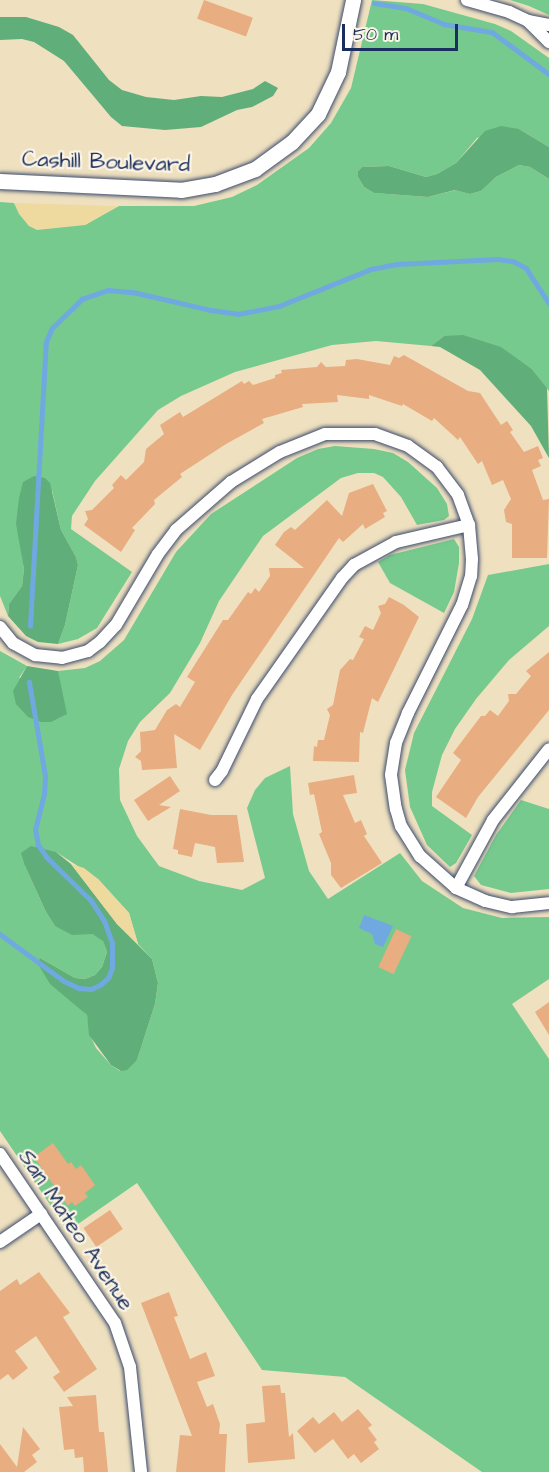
<!DOCTYPE html>
<style>
body{margin:0}
#map{position:relative;width:549px;height:1472px;overflow:hidden;background:#efe1c0;font-family:"Architects Daughter",sans-serif}
div>[style]{position:absolute}
[style*='--x']{left:calc(var(--x)*1px);top:calc(var(--y)*1px);width:calc(var(--w)*1px);rotate:calc(var(--a)*1deg)}
.green>*{inset:0;background:#76ca8e}
.forest>*{inset:0;background:#60ae79}
.sand>*{inset:0;background:#eeda9e}
.water>*{inset:0;background:#70a9e0}
.stream>*{height:4.5px;margin:-2.25px;padding:0 2.25px;transform-origin:2.25px;border-radius:2.25px;background:#70a9e0}
.building>*{inset:0;background:#e8ad80;transform-origin:0 0}
.roads{filter:drop-shadow(0 0 2px #3b4a6d) drop-shadow(0 0 2px #3b4a6d)}
.minor>*{height:12px;margin:-6px;padding:0 6px;transform-origin:6px;border-radius:6px;background:#fff}
.tertiary>*{height:15px;margin:-7.5px;padding:0 7.5px;transform-origin:7.5px;border-radius:7.5px;background:#fff}
span{translate:-50% -50%;white-space:nowrap;text-align:center;line-height:1.15;-webkit-text-stroke:4.5px #fcf5e5;paint-order:stroke}
.street-label{font-size:22px;color:#1b2f5e}
.scale{position:absolute;left:342px;top:24px;width:116px;height:27px;box-sizing:border-box;border:3px solid #1b2f5e;border-top:0;padding-left:8px;font-size:18px;line-height:21px;white-space:nowrap;color:#1b2f5e;-webkit-text-stroke:4px #fcf5e5;paint-order:stroke}
</style>
<div id="map">
<div class="green">
<i style="clip-path:polygon(372px 0,423px 4px,495px 24px,511px 31px,549px 58px,549px 147px,519px 129px,477px 138px,456px 163px,437px 174px,426px 177px,389px 166px,362px 167px,358px 171px,358px 177px,364px 187px,374px 193px,428px 197px,456px 190px,470px 194px,481px 191px,496px 177px,519px 165px,530px 167px,549px 179px,549px 391px,532px 369px,501px 348px,444px 336px,431px 346px,376px 341px,332px 345px,235px 372px,181px 396px,158px 410px,95px 481px,72px 516px,71px 529px,132px 572px,97px 628px,78px 639px,58px 644px,65px 625px,78px 565px,76px 557px,61px 530px,52px 490px,21px 547px,24px 569px,22px 586px,9px 604px,8px 616px,0 596px,0 202px,14px 203px,29px 226px,85px 225px,119px 206px,194px 206px,232px 197px,257px 185px,309px 148px,331px 123px,351px 88px)"></i>
<i style="clip-path:polygon(510px 0,549px 0,549px 15px,529px 6px)"></i>
<i style="clip-path:polygon(evenodd,335px 446px,374px 449px,393px 453px,408px 462px,437px 488px,447px 504px,449px 516px,444px 520px,417px 525px,401px 497px,383px 477px,374px 473px,358px 473px,341px 478px,263px 536px,219px 601px,200px 643px,170px 693px,140px 722px,128px 741px,119px 769px,120px 800px,137px 836px,159px 866px,199px 881px,242px 890px,265px 878px,247px 808px,255px 790px,265px 778px,290px 766px,293px 814px,309px 871px,328px 899px,400px 853px,422px 881px,463px 908px,502px 918px,549px 917px,549px 979px,512px 1004px,549px 1059px,549px 1472px,482px 1472px,345px 1377px,262px 1370px,137px 1183px,68px 1231px,0 1131px,0 651px,27px 666px,19px 678px,58px 677px,58px 671px,85px 668px,100px 661px,124px 640px,176px 552px,211px 514px,297px 458px,318px 449px,335px 446px,56px 852px,98px 879px,129px 913px,138px 944px,152px 959px,158px 983px,155px 1004px,137px 1060px,120px 1071px,111px 1065px,96px 1048px,90px 1035px,87px 1015px,67px 996px,40px 958px,75px 978px,85px 979px,95px 975px,102px 967px,107px 952px,103px 940px,92px 934px,55px 926px,46px 912px,25px 866px,56px 852px)"></i>
<i style="clip-path:polygon(454px 539px,459px 547px,459px 563px,454px 592px,444px 613px,390px 583px,378px 562px,390px 555px)"></i>
<i style="clip-path:polygon(549px 564px,549px 626px,509px 660px,476px 699px,455px 729px,442px 755px,432px 792px,432px 806px,472px 835px,456px 863px,450px 867px,427px 845px,410px 807px,405px 770px,414px 733px,472px 619px,488px 575px)"></i>
<i style="clip-path:polygon(521px 800px,549px 809px,549px 889px,511px 893px,481px 885px,474px 876px,496px 835px)"></i>
</div>
<div class="forest">
<i style="clip-path:polygon(0 17px,26px 17px,59px 27px,73px 35px,109px 80px,122px 90px,146px 97px,174px 100px,201px 96px,222px 97px,253px 89px,265px 81px,278px 88px,273px 96px,252px 107px,237px 110px,201px 127px,165px 130px,122px 126px,111px 117px,64px 61px,34px 42px,22px 39px,0 40px)"></i>
<i style="clip-path:polygon(501px 126px,519px 129px,549px 147px,549px 179px,530px 167px,519px 165px,496px 177px,481px 191px,470px 194px,455px 190px,428px 197px,374px 193px,364px 187px,358px 177px,358px 171px,362px 167px,389px 166px,426px 177px,437px 174px,456px 163px,485px 131px)"></i>
<i style="clip-path:polygon(463px 335px,501px 347px,532px 369px,547px 388px,549px 458px,531px 426px,480px 370px,440px 347px,431px 346px,444px 336px)"></i>
<i style="clip-path:polygon(34px 476px,45px 478px,50px 483px,61px 530px,76px 557px,78px 565px,65px 625px,58px 644px,38px 642px,26px 636px,8px 616px,9px 604px,22px 586px,24px 569px,16px 524px,19px 498px,23px 482px)"></i>
<i style="clip-path:polygon(27px 666px,58px 671px,67px 714px,51px 722px,41px 722px,28px 717px,16px 704px,13px 691px)"></i>
<i style="clip-path:polygon(31px 846px,56px 852px,71px 864px,117px 924px,152px 959px,158px 983px,155px 1004px,137px 1060px,127px 1070px,121px 1071px,111px 1065px,89px 1035px,87px 1015px,50px 984px,38px 964px,40px 958px,75px 978px,85px 979px,95px 975px,102px 967px,107px 952px,103px 941px,92px 934px,72px 935px,55px 926px,46px 912px,25px 866px,21px 853px)"></i>
</div>
<div class="sand">
<i style="clip-path:polygon(14px 203px,118px 206px,85px 225px,37px 230px,29px 226px,19px 214px)"></i>
<i style="clip-path:polygon(71px 864px,84px 868px,98px 879px,129px 913px,138px 944px,117px 924px)"></i>
</div>
<div class="water">
<i style="clip-path:polygon(364px 915px,393px 926px,383px 947px,375px 944px,372px 934px,359px 928px)"></i>
</div>
<div class="stream">
<i style="--x:374;--y:3;--w:32;--a:9"></i>
<i style="--x:406;--y:8;--w:41;--a:22.8"></i>
<i style="--x:444;--y:24;--w:49;--a:9.5"></i>
<i style="--x:492;--y:32;--w:71;--a:36.4"></i>
<i style="--x:30;--y:626;--w:284;--a:-86.8"></i>
<i style="--x:46;--y:342;--w:15;--a:-67"></i>
<i style="--x:52;--y:328;--w:42;--a:-44"></i>
<i style="--x:82;--y:299;--w:28;--a:-19"></i>
<i style="--x:108;--y:290;--w:25;--a:5"></i>
<i style="--x:133;--y:292;--w:80;--a:13"></i>
<i style="--x:211;--y:310;--w:27;--a:8"></i>
<i style="--x:238;--y:314;--w:42;--a:-11"></i>
<i style="--x:279;--y:306;--w:99;--a:-21.9"></i>
<i style="--x:371;--y:269;--w:26;--a:-11"></i>
<i style="--x:397;--y:264;--w:101;--a:-2.8"></i>
<i style="--x:498;--y:259;--w:15;--a:8"></i>
<i style="--x:513;--y:261;--w:15;--a:28"></i>
<i style="--x:526;--y:268;--w:42;--a:56.7"></i>
<i style="--x:0;--y:934;--w:79;--a:36.3"></i>
<i style="--x:64;--y:981;--w:17;--a:25"></i>
<i style="--x:79;--y:988;--w:12;--a:5"></i>
<i style="--x:91;--y:989;--w:10;--a:-24"></i>
<i style="--x:100;--y:985;--w:11;--a:-41"></i>
<i style="--x:108;--y:978;--w:11;--a:-68"></i>
<i style="--x:112;--y:968;--w:25;--a:-90"></i>
<i style="--x:112;--y:943;--w:23;--a:-110"></i>
<i style="--x:104;--y:921;--w:24;--a:-123"></i>
<i style="--x:91;--y:901;--w:62;--a:-135.7"></i>
<i style="--x:47;--y:858;--w:16;--a:-125"></i>
<i style="--x:38;--y:845;--w:15;--a:-101"></i>
<i style="--x:35;--y:830;--w:36;--a:-76"></i>
<i style="--x:44;--y:795;--w:19;--a:-87"></i>
<i style="--x:45;--y:776;--w:95;--a:-99.7"></i>
</div>
<div class="building">
<i style="left:204px;top:0;width:52px;height:20px;rotate:20deg"></i>
<i style="clip-path:polygon(404px 355px,468px 391px,480px 393px,501px 425px,507px 421px,513px 430px,510px 432px,524px 452px,538px 446px,543px 458px,538px 460px,541px 466px,532px 470px,543px 500px,549px 499px,547px 558px,512px 558px,512px 524px,506px 522px,504px 510px,511px 499px,503px 480px,492px 485px,482px 461px,478px 464px,460px 437px,458px 440px,434px 418px,432px 421px,403px 404px,402px 406px,369px 395px,369px 399px,337px 395px,338px 402px,302px 404px,303px 407px,262px 419px,264px 423px,226px 444px,180px 474px,182px 477px,154px 500px,155px 504px,132px 528px,135px 530px,121px 552px,84px 525px,88px 519px,85px 511px,92px 510px,114px 488px,112px 485px,121px 475px,126px 480px,144px 462px,146px 449px,164px 434px,160px 425px,180px 412px,183px 417px,242px 381px,244px 384px,249px 381px,253px 385px,275px 378px,275px 375px,282px 373px,281px 370px,317px 367px,321px 362px,326px 367px,345px 366px,346px 360px,357px 359px,390px 365px,394px 356px,399px 358px)"></i>
<i style="clip-path:polygon(373px 484px,387px 511px,383px 513px,385px 517px,365px 529px,363px 524px,343px 542px,339px 538px,232px 695px,200px 750px,174px 734px,177px 768px,142px 770px,141px 761px,135px 757px,141px 751px,140px 732px,155px 730px,167px 710px,176px 704px,180px 707px,195px 682px,187px 677px,223px 620px,228px 620px,248px 592px,251px 594px,255px 588px,259px 592px,270px 576px,269px 568px,304px 568px,275px 545px,284px 532px,291px 527px,295px 530px,327px 500px,342px 516px,349px 493px)"></i>
<i style="clip-path:polygon(389px 597px,404px 605px,419px 617px,378px 702px,372px 698px,363px 733px,360px 732px,359px 762px,313px 761px,314px 746px,317px 747px,318px 740px,324px 740px,330px 715px,327px 709px,333px 705px,340px 670px,350px 659px,353px 660px,364px 639px,359px 637px,365px 626px,373px 630px,381px 613px,378px 606px,385px 604px)"></i>
<i style="clip-path:polygon(549px 652px,549px 710px,478px 797px,466px 818px,436px 797px,461px 760px,453px 753px,481px 716px,485px 716px,490px 710px,498px 716px,509px 701px,508px 694px,516px 694px,531px 676px,526px 671px)"></i>
<i style="clip-path:polygon(354px 775px,357px 793px,343px 795px,355px 823px,361px 820px,367px 834px,364px 836px,382px 863px,341px 888px,331px 875px,331px 863px,319px 834px,322px 832px,314px 794px,310px 795px,308px 783px)"></i>
<i style="clip-path:polygon(170px 776px,180px 791px,159px 805px,171px 807px,148px 821px,134px 800px)"></i>
<i style="clip-path:polygon(180px 809px,211px 815px,237px 815px,244px 862px,217px 863px,215px 847px,195px 843px,192px 857px,178px 854px,178px 850px,173px 849px)"></i>
<i style="left:396px;top:929px;width:17px;height:42px;rotate:25deg"></i>
<i style="clip-path:polygon(549px 1002px,549px 1035px,535px 1012px)"></i>
<i style="clip-path:polygon(53px 1143px,68px 1164px,71px 1162px,76px 1169px,81px 1165px,95px 1185px,85px 1193px,88px 1197px,75px 1206px,72px 1202px,68px 1206px,34px 1157px)"></i>
<i style="left:110px;top:1210px;width:23px;height:32px;rotate:56deg"></i>
<i style="clip-path:polygon(39px 1272px,70px 1313px,63px 1317px,97px 1369px,64px 1392px,53px 1377px,60px 1372px,36px 1336px,15px 1351px,28px 1368px,13px 1380px,8px 1374px,0 1380px,0 1291px,17px 1279px,20px 1285px)"></i>
<i style="clip-path:polygon(169px 1292px,178px 1316px,174px 1317px,190px 1359px,206px 1352px,215px 1376px,197px 1382px,207px 1407px,213px 1404px,220px 1424px,219px 1434px,227px 1434px,225px 1472px,176px 1472px,180px 1435px,192px 1436px,141px 1303px)"></i>
<i style="clip-path:polygon(280px 1385px,281px 1393px,285px 1393px,289px 1437px,293px 1433px,295px 1459px,248px 1463px,246px 1424px,265px 1422px,262px 1386px)"></i>
<i style="clip-path:polygon(96px 1395px,99px 1432px,104px 1432px,108px 1472px,84px 1472px,83px 1457px,75px 1458px,74px 1449px,64px 1450px,59px 1407px,73px 1406px,67px 1397px)"></i>
<i style="clip-path:polygon(358px 1409px,372px 1425px,368px 1428px,377px 1440px,374px 1442px,379px 1449px,361px 1463px,354px 1454px,348px 1459px,333px 1439px,315px 1453px,297px 1431px,313px 1417px,319px 1424px,334px 1412px,342px 1422px)"></i>
<i style="clip-path:polygon(23px 1427px,40px 1449px,32px 1455px,37px 1462px,24px 1472px,0 1472px,0 1444px,17px 1467px)"></i>
</div>
<div class="roads">
<div class="minor">
<i style="--x:467;--y:0;--w:44;--a:15.9"></i>
<i style="--x:509;--y:12;--w:21;--a:25"></i>
<i style="--x:528;--y:21;--w:21;--a:11"></i>
<i style="--x:528;--y:21;--w:30;--a:45"></i>
<i style="--x:0;--y:627;--w:21;--a:51"></i>
<i style="--x:13;--y:643;--w:25;--a:29"></i>
<i style="--x:35;--y:655;--w:27;--a:6"></i>
<i style="--x:62;--y:658;--w:27;--a:-15"></i>
<i style="--x:88;--y:651;--w:15;--a:-37"></i>
<i style="--x:100;--y:642;--w:23;--a:-47"></i>
<i style="--x:116;--y:625;--w:82;--a:-59.4"></i>
<i style="--x:158;--y:554;--w:30;--a:-53"></i>
<i style="--x:176;--y:530;--w:73;--a:-41.1"></i>
<i style="--x:231;--y:482;--w:57;--a:-31.5"></i>
<i style="--x:280;--y:452;--w:48;--a:-21.8"></i>
<i style="--x:325;--y:434;--w:50;--a:0"></i>
<i style="--x:375;--y:434;--w:35;--a:20"></i>
<i style="--x:408;--y:446;--w:36;--a:36"></i>
<i style="--x:437;--y:467;--w:35;--a:53"></i>
<i style="--x:458;--y:495;--w:32;--a:70"></i>
<i style="--x:469;--y:525;--w:34;--a:85"></i>
<i style="--x:472;--y:559;--w:17;--a:93"></i>
<i style="--x:471;--y:576;--w:30;--a:107"></i>
<i style="--x:462;--y:605;--w:121;--a:116.6"></i>
<i style="--x:408;--y:713;--w:32;--a:112"></i>
<i style="--x:396;--y:743;--w:32;--a:99"></i>
<i style="--x:391;--y:775;--w:34;--a:82"></i>
<i style="--x:396;--y:809;--w:18;--a:74"></i>
<i style="--x:401;--y:826;--w:36;--a:58"></i>
<i style="--x:420;--y:856;--w:48;--a:41.6"></i>
<i style="--x:456;--y:888;--w:32;--a:24"></i>
<i style="--x:485;--y:901;--w:28;--a:13"></i>
<i style="--x:512;--y:907;--w:37;--a:-6"></i>
<i style="--x:215;--y:780;--w:11;--a:-52"></i>
<i style="--x:222;--y:771;--w:80;--a:-64.1"></i>
<i style="--x:257;--y:699;--w:148;--a:-54.9"></i>
<i style="--x:342;--y:578;--w:18;--a:-47"></i>
<i style="--x:354;--y:565;--w:48;--a:-28.7"></i>
<i style="--x:396;--y:542;--w:75;--a:-13.1"></i>
<i style="--x:456;--y:888;--w:77;--a:-61.4"></i>
<i style="--x:493;--y:820;--w:90;--a:-51.7"></i>
<i style="--x:0;--y:1154;--w:204;--a:55.8"></i>
<i style="--x:115;--y:1323;--w:46;--a:71.2"></i>
<i style="--x:130;--y:1367;--w:106;--a:84"></i>
<i style="--x:0;--y:1242;--w:50;--a:-34.3"></i>
</div>
<div class="tertiary">
<i style="--x:0;--y:181;--w:181;--a:2.8"></i>
<i style="--x:181;--y:190;--w:35;--a:-10"></i>
<i style="--x:215;--y:184;--w:43;--a:-20.6"></i>
<i style="--x:255;--y:169;--w:46;--a:-36.1"></i>
<i style="--x:292;--y:142;--w:38;--a:-47"></i>
<i style="--x:318;--y:114;--w:47;--a:-64.5"></i>
<i style="--x:338;--y:72;--w:74;--a:-78.2"></i>
</div>
</div>
<div class="street-label">
<span style="left:106px;top:162px;rotate:2deg">Cashill Boulevard</span>
<span style="left:76px;top:1230px;rotate:56deg">San Mateo Avenue</span>
</div>
<div class="scale">50 m</div>
</div>
